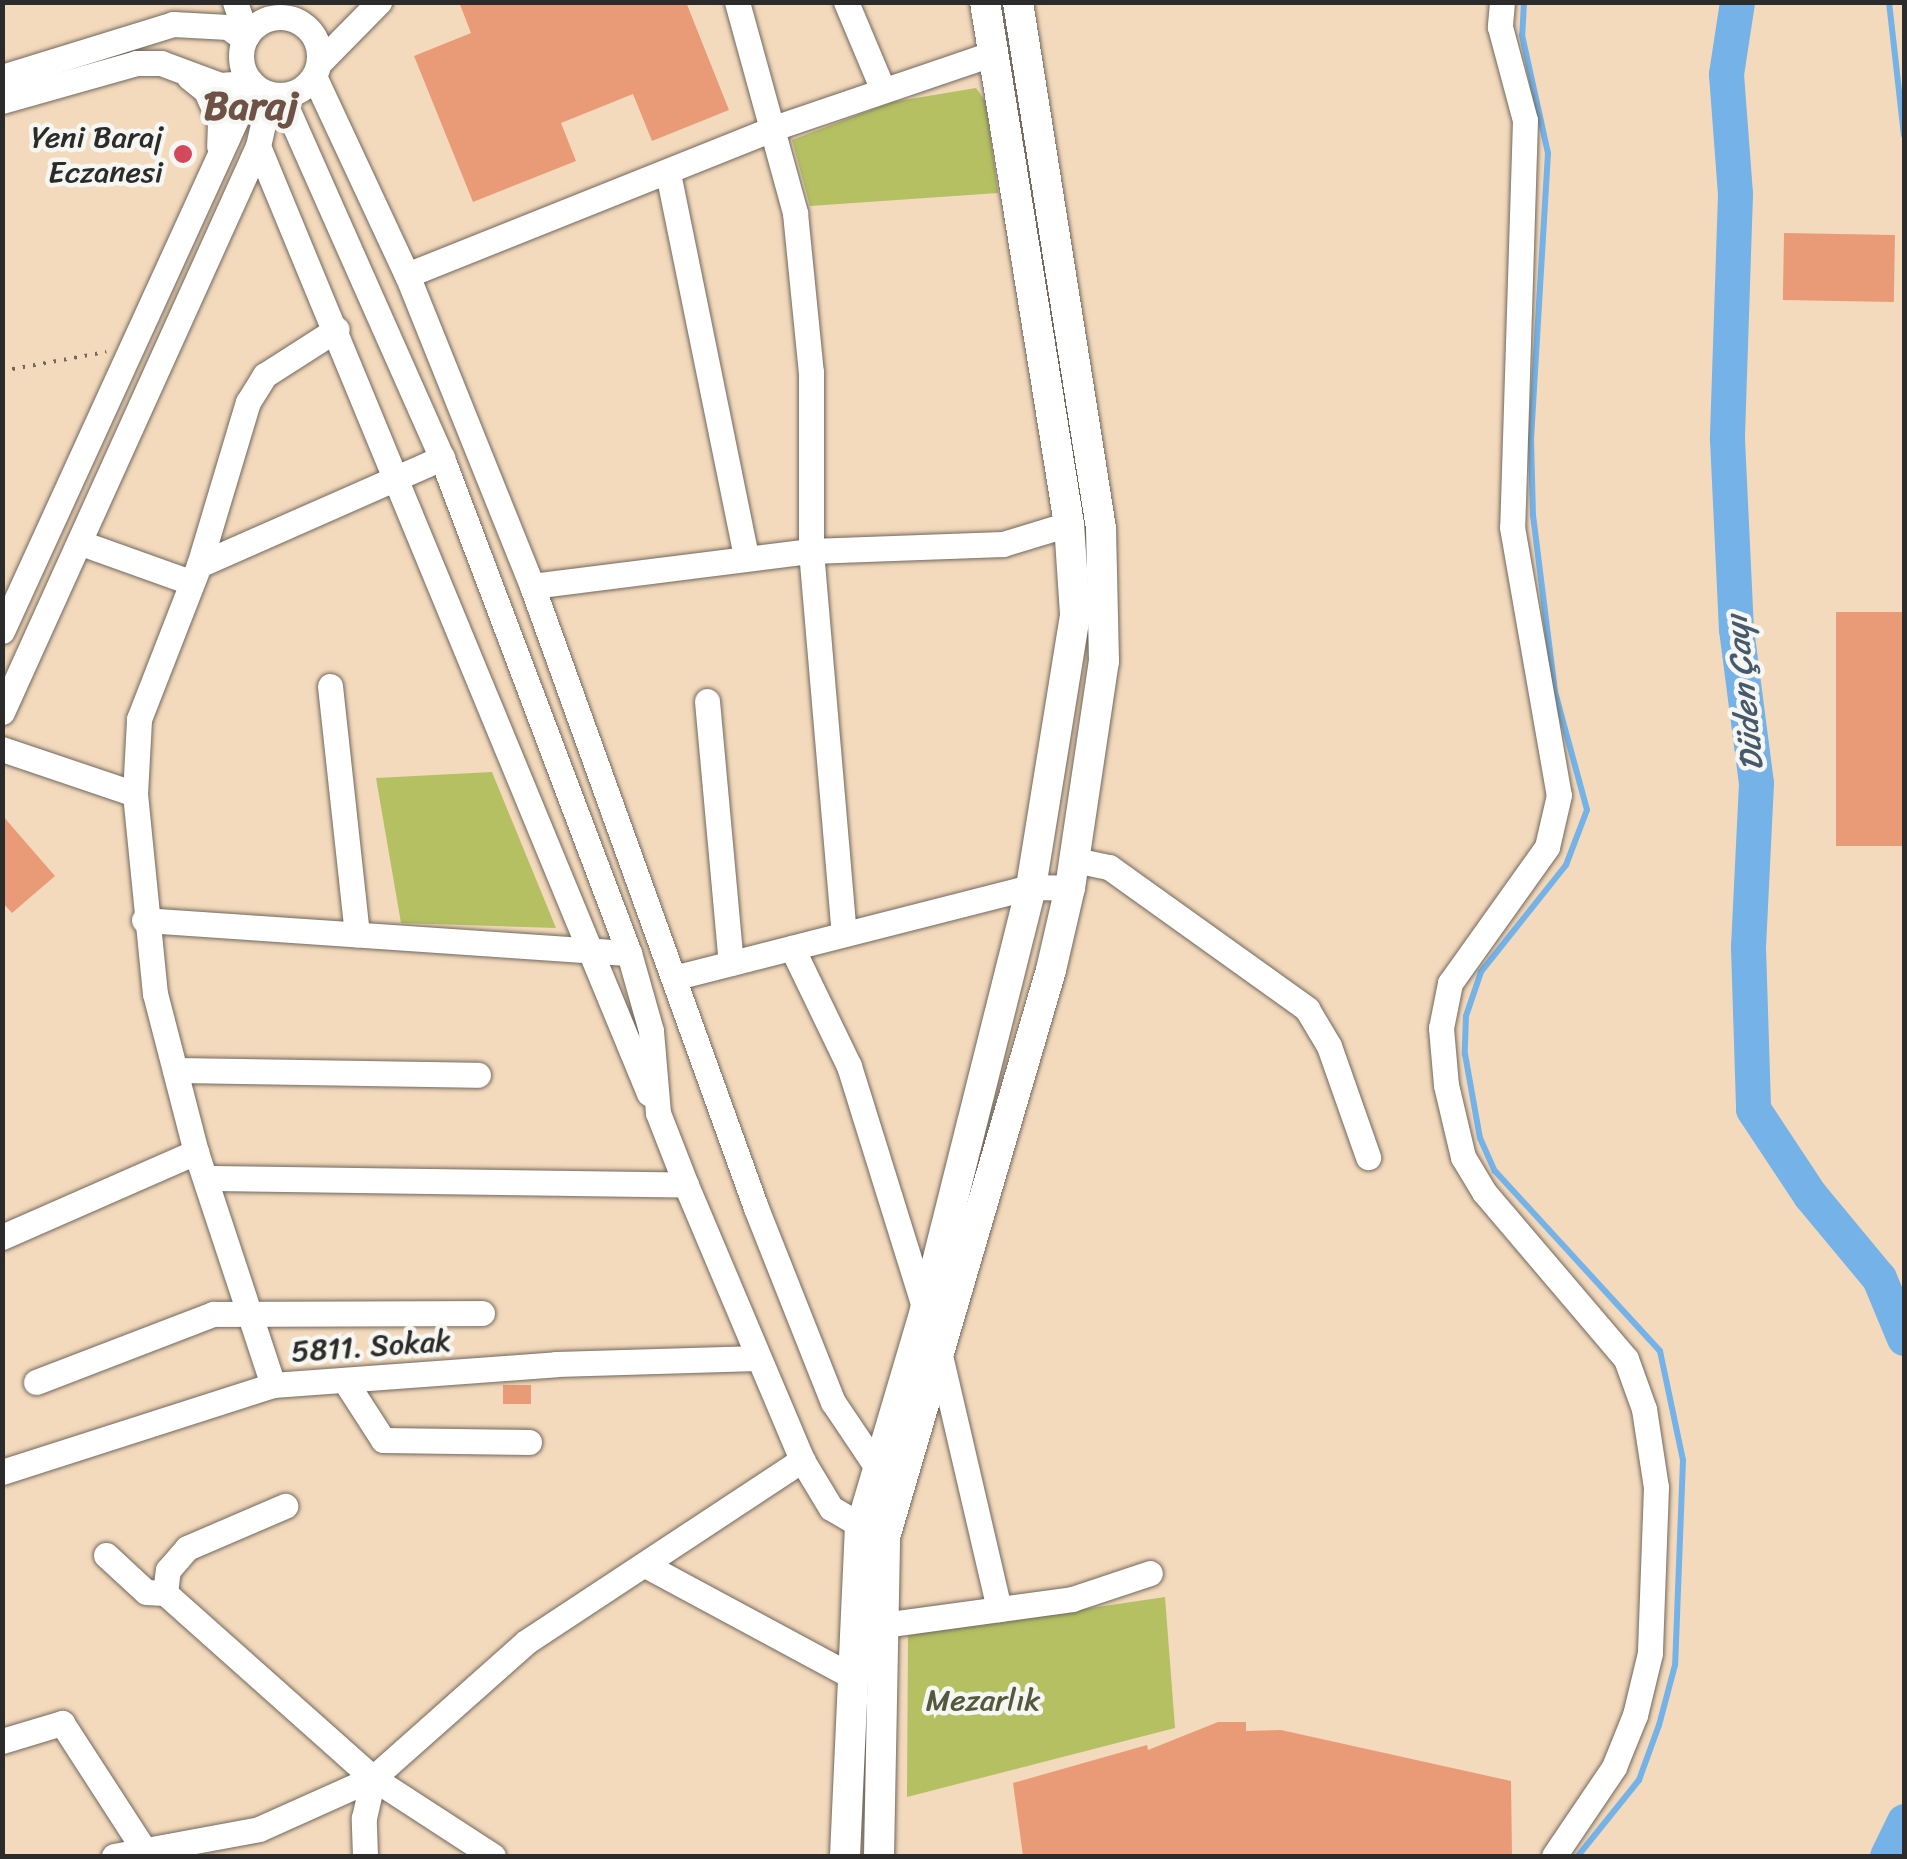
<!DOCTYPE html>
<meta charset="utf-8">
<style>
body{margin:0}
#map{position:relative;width:1907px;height:1859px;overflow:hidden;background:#f4dabc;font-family:Sriracha,sans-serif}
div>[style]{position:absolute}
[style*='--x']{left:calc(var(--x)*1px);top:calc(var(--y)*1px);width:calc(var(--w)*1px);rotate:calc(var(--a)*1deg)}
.green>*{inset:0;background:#b4c062}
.stream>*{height:6px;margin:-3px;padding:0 3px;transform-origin:3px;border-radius:3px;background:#74b2e7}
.river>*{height:35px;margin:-17.5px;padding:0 17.5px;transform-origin:17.5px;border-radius:17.5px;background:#74b2e7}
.building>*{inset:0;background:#e99b77;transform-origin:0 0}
.path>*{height:4px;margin-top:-2px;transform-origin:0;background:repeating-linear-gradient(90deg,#71685e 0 2.5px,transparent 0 10.5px)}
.roads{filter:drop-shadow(0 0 2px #71685e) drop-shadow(0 0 2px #71685e)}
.minor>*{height:25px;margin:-12.5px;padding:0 12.5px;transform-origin:12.5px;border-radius:12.5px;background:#fff}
.minor>.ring{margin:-12.5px;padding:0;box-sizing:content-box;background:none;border:25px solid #fff;border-radius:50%}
.major>*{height:30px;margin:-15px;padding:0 15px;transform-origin:15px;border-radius:15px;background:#fff}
.dots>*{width:28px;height:28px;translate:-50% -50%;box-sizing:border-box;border:5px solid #f6f6f2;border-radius:50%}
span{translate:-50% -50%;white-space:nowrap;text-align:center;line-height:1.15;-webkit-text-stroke:9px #f6f6f2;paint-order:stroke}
.poi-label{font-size:30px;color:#2b2b2b}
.right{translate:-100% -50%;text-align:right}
.street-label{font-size:30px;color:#2b2b2b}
.park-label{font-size:30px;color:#54583c}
.water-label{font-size:32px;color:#455a6d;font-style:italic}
.district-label{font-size:40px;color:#6e5246;font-weight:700}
.frame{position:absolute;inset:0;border:5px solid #2b2b2b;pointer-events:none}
</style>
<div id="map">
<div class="green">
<i style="clip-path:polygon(976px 88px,986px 102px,998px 193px,810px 206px,792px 140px,892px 102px)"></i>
<i style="clip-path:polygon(492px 772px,556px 928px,401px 923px,376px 778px)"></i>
<i style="clip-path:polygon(1165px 1597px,1175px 1728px,907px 1797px,908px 1635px)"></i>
</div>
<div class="stream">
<i style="--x:1524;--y:2;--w:33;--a:93"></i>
<i style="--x:1522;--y:35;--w:121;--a:77.6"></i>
<i style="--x:1548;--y:153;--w:287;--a:93.4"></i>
<i style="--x:1531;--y:439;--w:76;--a:88.5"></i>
<i style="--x:1533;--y:515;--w:178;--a:82.9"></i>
<i style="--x:1555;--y:692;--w:122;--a:74.8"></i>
<i style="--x:1587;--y:810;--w:59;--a:110.9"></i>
<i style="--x:1566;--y:865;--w:137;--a:128.5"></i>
<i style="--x:1481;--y:972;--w:46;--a:108.8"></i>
<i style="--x:1466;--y:1016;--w:38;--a:92"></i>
<i style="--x:1465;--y:1054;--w:85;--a:79.9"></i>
<i style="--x:1480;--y:1138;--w:36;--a:66"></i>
<i style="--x:1495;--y:1171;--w:244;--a:47.5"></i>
<i style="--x:1660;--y:1351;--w:111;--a:78.1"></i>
<i style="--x:1683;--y:1460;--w:205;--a:92.2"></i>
<i style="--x:1675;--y:1665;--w:62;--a:104.9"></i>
<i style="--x:1659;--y:1725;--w:59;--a:110"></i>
<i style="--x:1639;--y:1780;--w:97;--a:128.8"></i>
<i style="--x:1889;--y:2;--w:134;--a:83.6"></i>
</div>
<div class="river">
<i style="--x:1737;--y:2;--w:73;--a:98.7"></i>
<i style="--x:1726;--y:74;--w:120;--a:85.7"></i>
<i style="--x:1735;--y:194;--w:245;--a:91.9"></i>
<i style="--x:1727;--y:439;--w:190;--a:87.3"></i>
<i style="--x:1736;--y:629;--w:155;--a:82.6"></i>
<i style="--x:1756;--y:783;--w:164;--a:92.8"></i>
<i style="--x:1748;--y:947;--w:162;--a:88.2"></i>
<i style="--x:1753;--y:1109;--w:103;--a:56.5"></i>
<i style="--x:1810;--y:1195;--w:108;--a:50.3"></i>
<i style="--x:1879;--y:1278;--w:65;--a:67.4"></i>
<i style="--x:1887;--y:1856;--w:39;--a:-64"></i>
</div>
<div class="building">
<i style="clip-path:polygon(459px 2px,686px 2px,729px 110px,652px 141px,633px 94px,561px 123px,576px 161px,473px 202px,414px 56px,471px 33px)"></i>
<i style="left:1895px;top:235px;width:67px;height:111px;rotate:91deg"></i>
<i style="left:1904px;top:612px;width:234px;height:68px;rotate:90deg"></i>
<i style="clip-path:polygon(2px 815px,55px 876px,12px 913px,2px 902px)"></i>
<i style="left:503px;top:1385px;width:28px;height:19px"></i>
<i style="clip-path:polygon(1218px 1722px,1246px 1722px,1246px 1731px,1281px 1730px,1511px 1781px,1512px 1856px,1023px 1856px,1013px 1783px,1147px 1745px,1148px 1750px)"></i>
</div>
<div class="path">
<i style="--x:2;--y:371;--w:106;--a:-10.4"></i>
</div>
<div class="roads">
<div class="minor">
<i style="--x:235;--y:2;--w:36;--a:71"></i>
<i style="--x:737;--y:2;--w:219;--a:74.6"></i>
<i style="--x:795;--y:213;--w:160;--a:84.3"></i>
<i style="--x:811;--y:372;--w:179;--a:90"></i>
<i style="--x:811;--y:551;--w:384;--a:85.1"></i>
<i style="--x:846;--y:2;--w:95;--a:67.2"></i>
<i style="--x:1502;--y:2;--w:25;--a:95"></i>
<i style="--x:1500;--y:27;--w:96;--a:75"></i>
<i style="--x:1525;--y:120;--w:407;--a:91.8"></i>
<i style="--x:1512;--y:527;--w:272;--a:80.1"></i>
<i style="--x:1559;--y:795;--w:53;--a:103"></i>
<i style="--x:1547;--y:847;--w:167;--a:125.5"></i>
<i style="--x:1450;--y:983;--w:46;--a:101.3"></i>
<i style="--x:1441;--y:1028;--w:57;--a:85"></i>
<i style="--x:1446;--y:1085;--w:74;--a:76.7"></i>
<i style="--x:1463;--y:1157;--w:41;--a:59"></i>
<i style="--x:1484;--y:1192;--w:219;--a:49.6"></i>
<i style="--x:1626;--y:1359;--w:53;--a:70.2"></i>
<i style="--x:1644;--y:1409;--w:79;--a:81.3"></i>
<i style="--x:1656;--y:1487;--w:166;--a:92.1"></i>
<i style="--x:1650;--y:1653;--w:64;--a:103.6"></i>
<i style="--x:1635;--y:1715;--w:56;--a:112"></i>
<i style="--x:1614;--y:1767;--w:107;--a:124"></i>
<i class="ring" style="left:241px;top:17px;width:53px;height:53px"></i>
<i style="--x:319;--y:63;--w:86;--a:-45.5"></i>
<i style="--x:314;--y:76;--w:220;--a:65"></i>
<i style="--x:407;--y:275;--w:335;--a:68.1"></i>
<i style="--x:532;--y:586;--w:661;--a:70.19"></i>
<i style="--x:756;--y:1208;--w:209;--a:68.4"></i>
<i style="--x:833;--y:1402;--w:95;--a:56.1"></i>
<i style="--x:2;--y:77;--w:179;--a:-17.2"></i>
<i style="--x:173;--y:24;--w:55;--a:3.1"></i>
<i style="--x:228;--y:27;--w:20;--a:37"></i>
<i style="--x:189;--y:77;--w:22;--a:39"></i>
<i style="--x:206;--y:91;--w:34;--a:66"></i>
<i style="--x:220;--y:122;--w:24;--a:92"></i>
<i style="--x:281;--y:95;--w:397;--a:66.1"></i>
<i style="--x:442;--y:458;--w:529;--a:69.3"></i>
<i style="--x:629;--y:953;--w:81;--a:74.2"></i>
<i style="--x:651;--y:1031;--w:82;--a:85.1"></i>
<i style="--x:658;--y:1113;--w:77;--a:68.7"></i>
<i style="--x:686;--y:1185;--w:298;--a:67.1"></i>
<i style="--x:802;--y:1460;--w:56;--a:58.9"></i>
<i style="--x:831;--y:1508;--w:53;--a:30.4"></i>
<i style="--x:2;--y:101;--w:139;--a:-15.8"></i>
<i style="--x:136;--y:63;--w:25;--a:0"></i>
<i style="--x:161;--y:63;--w:63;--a:20.4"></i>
<i style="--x:220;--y:85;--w:31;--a:-4"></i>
<i style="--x:258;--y:146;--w:1025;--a:67.57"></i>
<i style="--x:668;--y:173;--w:393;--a:78.5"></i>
<i style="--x:407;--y:275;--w:395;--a:-21.8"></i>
<i style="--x:774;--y:128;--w:232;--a:-18.8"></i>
<i style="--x:81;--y:543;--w:116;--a:19.7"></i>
<i style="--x:199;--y:565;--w:266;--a:-23.8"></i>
<i style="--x:532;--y:586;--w:281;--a:-7.2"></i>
<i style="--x:811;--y:551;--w:192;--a:-2.1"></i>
<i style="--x:1003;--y:544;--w:69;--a:-16.9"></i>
<i style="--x:2;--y:631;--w:601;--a:-65.44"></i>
<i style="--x:330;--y:686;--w:250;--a:83.8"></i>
<i style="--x:707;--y:701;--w:263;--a:84.8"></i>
<i style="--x:2;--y:712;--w:621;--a:-65.66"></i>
<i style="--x:258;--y:146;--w:53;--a:-77"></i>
<i style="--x:2;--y:749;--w:140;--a:18.7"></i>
<i style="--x:1075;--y:860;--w:35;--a:12"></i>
<i style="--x:1109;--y:867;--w:244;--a:35.6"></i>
<i style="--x:1307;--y:1009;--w:43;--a:59.3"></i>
<i style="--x:1329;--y:1046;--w:118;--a:70.6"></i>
<i style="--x:144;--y:920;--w:486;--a:3.9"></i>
<i style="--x:792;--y:948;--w:131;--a:64.2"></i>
<i style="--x:849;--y:1066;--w:256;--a:72.7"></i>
<i style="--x:677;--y:977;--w:365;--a:-14.3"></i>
<i style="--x:1031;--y:887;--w:39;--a:1"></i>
<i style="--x:175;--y:1070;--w:303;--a:0.9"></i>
<i style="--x:207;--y:1178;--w:479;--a:0.8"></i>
<i style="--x:2;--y:1237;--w:212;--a:-23.7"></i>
<i style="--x:939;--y:1351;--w:265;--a:76.9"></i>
<i style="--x:345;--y:1381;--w:70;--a:57.2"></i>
<i style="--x:383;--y:1440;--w:146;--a:0.8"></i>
<i style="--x:36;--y:1382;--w:190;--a:-21"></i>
<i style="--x:213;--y:1314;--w:269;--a:-0.2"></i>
<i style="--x:273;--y:1385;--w:245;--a:-108.3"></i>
<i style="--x:196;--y:1152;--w:163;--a:-104.5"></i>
<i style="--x:155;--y:994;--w:201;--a:-95.7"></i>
<i style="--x:135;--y:794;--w:75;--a:-86.9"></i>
<i style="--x:139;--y:719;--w:165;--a:-68.7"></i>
<i style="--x:199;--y:565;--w:170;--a:-73.3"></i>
<i style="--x:248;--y:402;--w:32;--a:-58"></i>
<i style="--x:265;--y:375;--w:85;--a:-32.6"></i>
<i style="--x:2;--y:1472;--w:285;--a:-17.8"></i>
<i style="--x:273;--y:1385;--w:284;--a:-4.2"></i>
<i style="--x:556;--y:1364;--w:202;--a:-1.7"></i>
<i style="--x:106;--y:1555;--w:54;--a:42.8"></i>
<i style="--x:146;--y:1592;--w:19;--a:3"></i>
<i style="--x:165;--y:1593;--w:278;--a:41.7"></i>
<i style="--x:373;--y:1778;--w:143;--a:33"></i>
<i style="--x:645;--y:1565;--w:236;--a:28.3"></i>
<i style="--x:165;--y:1593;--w:23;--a:-83"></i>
<i style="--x:168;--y:1570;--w:29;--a:-49"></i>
<i style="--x:187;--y:1548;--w:107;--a:-23.2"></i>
<i style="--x:883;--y:1625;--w:191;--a:-7.8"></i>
<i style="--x:1072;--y:1599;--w:82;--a:-18.4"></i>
<i style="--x:2;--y:1741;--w:63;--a:-16.7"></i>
<i style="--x:62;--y:1723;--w:158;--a:57.1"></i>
<i style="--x:114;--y:1856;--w:147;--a:-10.5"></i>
<i style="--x:259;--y:1829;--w:125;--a:-24.1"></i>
<i style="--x:373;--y:1778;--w:205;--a:-41.6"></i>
<i style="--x:526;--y:1642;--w:331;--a:-33.4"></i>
<i style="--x:365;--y:1856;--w:38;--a:-92"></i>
<i style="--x:364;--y:1818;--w:41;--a:-77.3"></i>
</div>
<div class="major">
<i style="--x:845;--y:1856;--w:326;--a:-87.4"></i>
<i style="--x:860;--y:1530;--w:229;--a:-73.5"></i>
<i style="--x:925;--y:1310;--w:436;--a:-75.9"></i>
<i style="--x:1031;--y:887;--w:277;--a:-80.8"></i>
<i style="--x:1075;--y:614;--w:90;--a:-93.8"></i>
<i style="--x:1069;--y:524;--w:529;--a:-99.14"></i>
<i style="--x:879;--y:1856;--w:319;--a:-88.9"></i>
<i style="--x:885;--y:1537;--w:591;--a:-73.68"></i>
<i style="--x:1051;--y:970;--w:84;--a:-77"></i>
<i style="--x:1070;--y:888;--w:230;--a:-81.5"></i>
<i style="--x:1104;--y:661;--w:133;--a:-91.3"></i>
<i style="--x:1101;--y:528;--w:533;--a:-98.97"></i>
</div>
</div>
<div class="dots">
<i style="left:183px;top:154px;background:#d1495b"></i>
</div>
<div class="poi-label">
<span class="right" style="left:163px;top:154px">Yeni Baraj<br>Eczanesi</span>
</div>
<div class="street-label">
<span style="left:371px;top:1346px;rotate:-4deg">5811. Sokak</span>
</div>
<div class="park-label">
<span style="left:983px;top:1700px">Mezarlık</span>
</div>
<div class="water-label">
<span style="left:1745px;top:693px;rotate:-96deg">Düden Çayı</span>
</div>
<div class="district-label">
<span style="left:251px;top:106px">Baraj</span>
</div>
<div class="frame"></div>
</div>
